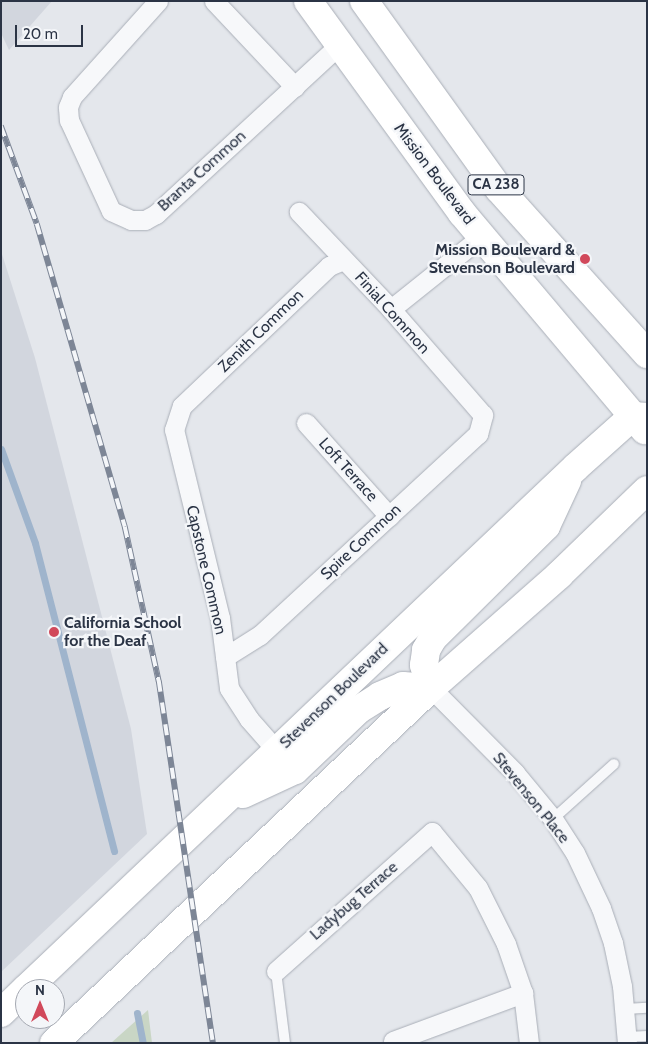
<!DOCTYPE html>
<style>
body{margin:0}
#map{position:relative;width:648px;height:1044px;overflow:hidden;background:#e4e7ec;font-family:Cabin,sans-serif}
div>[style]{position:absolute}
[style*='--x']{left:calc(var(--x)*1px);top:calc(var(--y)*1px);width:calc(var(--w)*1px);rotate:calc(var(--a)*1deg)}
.built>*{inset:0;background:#d2d6de}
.green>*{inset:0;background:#c9d6c5}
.stream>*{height:7px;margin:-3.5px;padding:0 3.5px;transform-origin:3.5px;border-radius:3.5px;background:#9fb4cc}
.roads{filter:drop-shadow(0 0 1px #a9aeb7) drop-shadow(0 0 1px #a9aeb7)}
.lane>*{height:10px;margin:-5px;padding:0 5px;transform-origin:5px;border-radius:5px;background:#f7f8fa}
.street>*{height:19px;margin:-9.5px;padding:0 9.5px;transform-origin:9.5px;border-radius:9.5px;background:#f7f8fa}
.primary>*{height:28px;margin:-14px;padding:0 14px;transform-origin:14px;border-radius:14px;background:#fff}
.rail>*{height:5.5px;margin-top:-2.75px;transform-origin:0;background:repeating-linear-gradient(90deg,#f4f6f9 0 11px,#7d8696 0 22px);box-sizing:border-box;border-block:1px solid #7d8696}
.dots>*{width:14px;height:14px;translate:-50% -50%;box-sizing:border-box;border:2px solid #f4f6f9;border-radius:50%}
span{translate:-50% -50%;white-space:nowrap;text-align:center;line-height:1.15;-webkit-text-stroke:4.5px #f4f6f9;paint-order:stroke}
.shield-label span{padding:1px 4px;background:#f4f6f9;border:1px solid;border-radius:4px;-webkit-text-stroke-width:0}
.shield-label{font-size:15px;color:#2b3445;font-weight:700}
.street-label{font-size:16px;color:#2b3445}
.poi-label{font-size:16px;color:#2b3445;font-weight:700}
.right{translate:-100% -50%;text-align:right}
.left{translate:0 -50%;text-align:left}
.frame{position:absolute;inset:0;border:2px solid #2b3445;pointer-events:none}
.north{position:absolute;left:15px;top:979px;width:50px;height:50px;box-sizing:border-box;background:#f4f6f9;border:1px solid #a4a8b1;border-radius:50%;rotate:0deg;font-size:14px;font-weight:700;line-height:20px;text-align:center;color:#2b3445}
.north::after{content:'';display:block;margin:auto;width:18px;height:22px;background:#d1495b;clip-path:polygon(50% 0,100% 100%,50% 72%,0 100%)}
.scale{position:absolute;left:15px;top:25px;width:68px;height:22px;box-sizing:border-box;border:2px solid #2b3445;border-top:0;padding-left:6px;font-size:15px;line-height:18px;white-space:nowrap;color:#2b3445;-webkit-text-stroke:4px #f4f6f9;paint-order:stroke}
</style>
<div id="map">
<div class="built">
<i style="clip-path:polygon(1px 1px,52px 1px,9px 50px,1px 33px)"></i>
<i style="clip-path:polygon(1px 251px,35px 358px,131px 729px,147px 834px,1px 972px)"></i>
</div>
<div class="green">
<i style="clip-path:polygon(148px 1010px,152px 1043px,111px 1043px)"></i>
</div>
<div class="stream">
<i style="--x:1;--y:449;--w:100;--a:70.1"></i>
<i style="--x:35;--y:543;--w:318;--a:75.6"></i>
<i style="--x:137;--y:1013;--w:31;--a:79"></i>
</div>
<div class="roads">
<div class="lane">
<i style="--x:553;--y:819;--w:82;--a:-42"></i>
<i style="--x:276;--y:971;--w:73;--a:82.9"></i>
<i style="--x:625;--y:1009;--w:22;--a:-3"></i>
<i style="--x:627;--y:1037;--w:20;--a:-3"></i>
</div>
<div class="street">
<i style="--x:158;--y:1;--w:129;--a:131.9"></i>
<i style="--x:72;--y:97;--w:11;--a:112"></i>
<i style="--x:68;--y:107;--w:13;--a:86"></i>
<i style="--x:69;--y:120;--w:100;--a:65.2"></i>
<i style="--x:111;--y:211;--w:22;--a:24"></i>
<i style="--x:131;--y:220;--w:14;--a:0"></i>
<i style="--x:145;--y:220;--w:13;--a:-29"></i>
<i style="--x:156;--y:214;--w:249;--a:-42.7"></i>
<i style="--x:214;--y:1;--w:118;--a:46.7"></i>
<i style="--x:391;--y:309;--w:115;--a:-38.7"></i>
<i style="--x:306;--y:423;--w:125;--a:48.3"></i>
<i style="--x:225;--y:657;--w:41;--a:-32.2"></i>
<i style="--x:260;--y:635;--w:297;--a:-42.7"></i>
<i style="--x:478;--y:434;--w:20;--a:-75"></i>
<i style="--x:483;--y:415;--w:140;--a:-131"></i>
<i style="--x:391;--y:309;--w:134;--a:-133.5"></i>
<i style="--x:431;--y:688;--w:120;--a:45.3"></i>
<i style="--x:515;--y:773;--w:60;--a:50.4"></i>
<i style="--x:553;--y:819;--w:40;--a:57.1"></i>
<i style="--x:575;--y:853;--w:61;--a:64.7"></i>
<i style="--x:601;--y:908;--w:37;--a:71"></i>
<i style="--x:613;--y:943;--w:44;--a:78.2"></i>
<i style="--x:622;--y:986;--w:57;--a:85"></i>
<i style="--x:277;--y:751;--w:43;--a:-131.2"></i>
<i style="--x:249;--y:719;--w:37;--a:-123"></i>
<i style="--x:229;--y:688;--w:71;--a:-97.3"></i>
<i style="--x:220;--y:618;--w:194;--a:-103.7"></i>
<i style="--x:174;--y:430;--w:25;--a:-72"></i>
<i style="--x:182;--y:406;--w:203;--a:-43.6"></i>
<i style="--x:329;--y:266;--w:15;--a:-23"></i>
<i style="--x:276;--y:971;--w:209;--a:-41.7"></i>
<i style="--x:432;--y:832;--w:72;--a:50.6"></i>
<i style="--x:478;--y:888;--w:63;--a:63.4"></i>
<i style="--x:506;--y:944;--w:52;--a:70.9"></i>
<i style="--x:523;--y:993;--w:50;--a:83.2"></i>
<i style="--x:393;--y:1041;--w:139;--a:-20.3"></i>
</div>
<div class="primary">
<i style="--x:308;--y:1;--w:262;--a:54"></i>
<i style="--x:462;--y:213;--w:284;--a:49.9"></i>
<i style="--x:364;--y:1;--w:231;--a:54.3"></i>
<i style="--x:499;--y:189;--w:222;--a:48.1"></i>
<i style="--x:431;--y:688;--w:24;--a:-107"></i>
<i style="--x:424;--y:665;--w:15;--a:-82"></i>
<i style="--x:426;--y:650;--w:14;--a:-60"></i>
<i style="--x:433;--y:638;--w:159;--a:-44.7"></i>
<i style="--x:546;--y:526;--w:50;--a:-65"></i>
<i style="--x:243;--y:794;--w:57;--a:-24.8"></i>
<i style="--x:295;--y:770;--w:87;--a:-43.6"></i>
<i style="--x:358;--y:710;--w:26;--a:-32"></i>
<i style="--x:380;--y:696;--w:25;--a:-23"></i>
<i style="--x:403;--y:686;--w:28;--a:4"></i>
<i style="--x:26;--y:989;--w:758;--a:-43.5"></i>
<i style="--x:576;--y:467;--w:76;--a:-41.8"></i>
<i style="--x:633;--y:416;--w:14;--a:4"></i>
<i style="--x:1;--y:1013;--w:33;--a:-44"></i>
<i style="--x:54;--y:1043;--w:518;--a:-43.28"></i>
<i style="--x:431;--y:688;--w:171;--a:-41.4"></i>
<i style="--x:559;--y:575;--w:122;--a:-44"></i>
</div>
</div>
<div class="rail">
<i style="--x:1;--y:126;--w:104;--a:69.8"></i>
<i style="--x:37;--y:224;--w:316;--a:73.8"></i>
<i style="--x:125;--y:527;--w:158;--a:77.6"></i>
<i style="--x:159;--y:681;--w:366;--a:81.5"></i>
</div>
<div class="dots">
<i style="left:585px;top:259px;background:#d1495b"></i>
<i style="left:54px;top:632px;background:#d1495b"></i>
</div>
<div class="shield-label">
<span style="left:496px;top:185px">CA 238</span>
</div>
<div class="street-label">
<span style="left:202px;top:171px;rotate:-42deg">Branta Common</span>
<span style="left:434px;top:174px;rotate:53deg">Mission Boulevard</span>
<span style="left:392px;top:313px;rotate:48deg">Finial Common</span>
<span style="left:261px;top:331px;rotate:-44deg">Zenith Common</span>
<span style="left:348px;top:470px;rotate:48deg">Loft Terrace</span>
<span style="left:361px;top:542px;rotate:-43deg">Spire Common</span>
<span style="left:206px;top:570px;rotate:77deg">Capstone Common</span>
<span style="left:334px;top:696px;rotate:-44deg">Stevenson Boulevard</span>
<span style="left:531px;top:798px;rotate:51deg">Stevenson Place</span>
<span style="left:354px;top:901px;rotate:-41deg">Ladybug Terrace</span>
</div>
<div class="poi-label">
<span class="right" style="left:575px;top:259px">Mission Boulevard &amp;<br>Stevenson Boulevard</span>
<span class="left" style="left:64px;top:632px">California School<br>for the Deaf</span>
</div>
<div class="frame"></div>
<div class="north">N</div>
<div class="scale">20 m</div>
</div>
